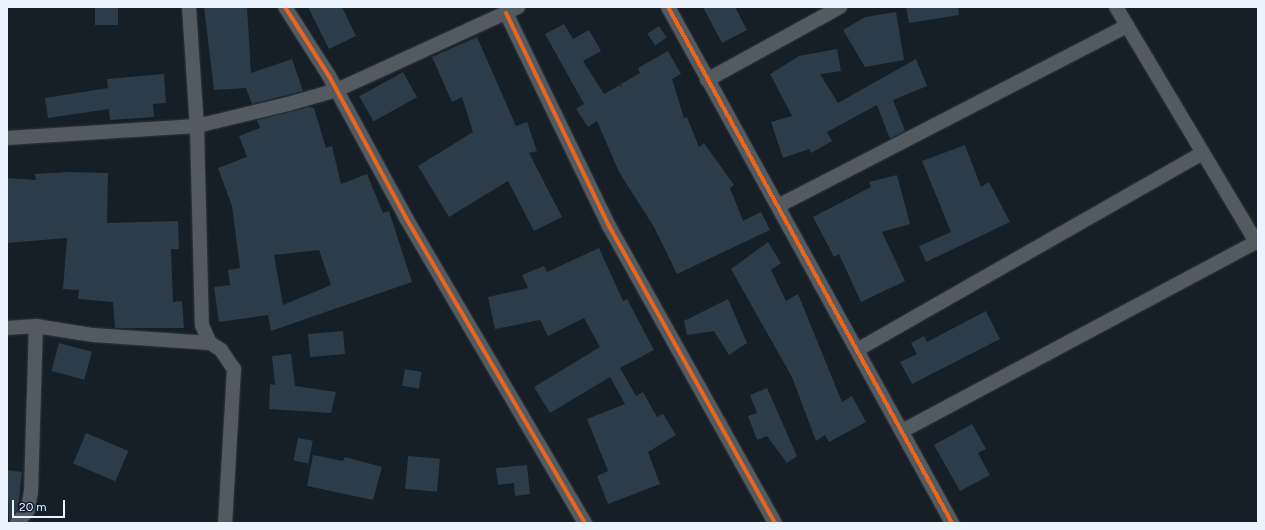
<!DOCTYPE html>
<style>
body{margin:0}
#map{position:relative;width:1265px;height:530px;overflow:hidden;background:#161e26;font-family:Figtree,sans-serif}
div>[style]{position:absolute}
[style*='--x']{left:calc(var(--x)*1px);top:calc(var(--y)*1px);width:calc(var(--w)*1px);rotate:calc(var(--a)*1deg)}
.building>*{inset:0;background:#2d3c49;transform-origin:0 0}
.roads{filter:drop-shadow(0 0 1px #31373e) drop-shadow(0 0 1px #31373e)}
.minor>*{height:14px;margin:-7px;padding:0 7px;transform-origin:7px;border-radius:7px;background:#535a60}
.cycleway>*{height:4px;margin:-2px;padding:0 2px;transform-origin:2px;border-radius:2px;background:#eb651d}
span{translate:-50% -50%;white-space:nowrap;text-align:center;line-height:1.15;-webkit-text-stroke:4px #0f1e2d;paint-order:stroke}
.frame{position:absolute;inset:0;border:8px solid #eaf3fe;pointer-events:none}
.scale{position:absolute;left:12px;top:500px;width:53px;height:18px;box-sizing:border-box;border:2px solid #eaf3fe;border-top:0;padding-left:5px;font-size:12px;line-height:14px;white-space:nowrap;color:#eaf3fe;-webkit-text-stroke:3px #0f1e2d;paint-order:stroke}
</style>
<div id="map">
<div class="building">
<i style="left:95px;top:7px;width:23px;height:18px"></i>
<i style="clip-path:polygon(204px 7px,247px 7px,251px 73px,292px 59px,303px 91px,252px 104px,246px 88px,214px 90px)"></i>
<i style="clip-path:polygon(308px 7px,342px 7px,356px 36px,329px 49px)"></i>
<i style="clip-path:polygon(703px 7px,735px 7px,747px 30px,722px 43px)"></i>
<i style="clip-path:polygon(906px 7px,958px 7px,959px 15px,909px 23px)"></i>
<i style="clip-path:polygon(896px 12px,904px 60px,865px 67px,843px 30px,865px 17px)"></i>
<i style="clip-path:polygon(564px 24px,573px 39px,589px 30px,601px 51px,583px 61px,604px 94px,620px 85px,622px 88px,621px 84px,640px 73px,638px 68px,668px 51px,681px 74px,672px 79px,684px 118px,687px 117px,699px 147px,704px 143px,734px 185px,730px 188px,743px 221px,761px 212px,770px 230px,677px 274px,654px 227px,619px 172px,597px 121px,588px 127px,576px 109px,584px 104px,545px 34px)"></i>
<i style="left:659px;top:26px;width:14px;height:14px;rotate:56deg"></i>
<i style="clip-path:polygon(477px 37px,516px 126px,527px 122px,537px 151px,529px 153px,562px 217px,534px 231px,508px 181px,449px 217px,418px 166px,473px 132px,462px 97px,452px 102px,432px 57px)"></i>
<i style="clip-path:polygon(837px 49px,841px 71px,820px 74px,838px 103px,916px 59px,927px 86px,893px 100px,905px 131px,890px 139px,877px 105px,827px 132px,832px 141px,811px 153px,809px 149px,783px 158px,771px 122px,792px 116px,770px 74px,799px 56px)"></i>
<i style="left:403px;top:72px;width:29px;height:50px;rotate:61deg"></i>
<i style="clip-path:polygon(164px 74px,166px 103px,153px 104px,154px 117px,110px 120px,109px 109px,48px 118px,45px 98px,108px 88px,107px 79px)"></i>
<i style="clip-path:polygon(evenodd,309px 107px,314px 108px,326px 148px,332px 146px,341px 184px,367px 174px,383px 213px,389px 211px,412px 282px,271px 331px,268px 315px,219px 322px,214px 287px,230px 285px,228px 270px,240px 268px,232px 206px,218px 168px,247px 157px,239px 136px,260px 128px,257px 120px,309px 107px,319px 250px,331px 285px,283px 305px,274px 255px,319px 250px)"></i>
<i style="clip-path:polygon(965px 145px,981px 187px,989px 182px,1010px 222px,926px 262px,919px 246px,951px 232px,922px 161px)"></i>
<i style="clip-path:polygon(67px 172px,108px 173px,107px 223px,178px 221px,179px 249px,171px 249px,173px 302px,182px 301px,184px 328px,115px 328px,113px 302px,78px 299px,79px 290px,63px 289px,67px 238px,7px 243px,7px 178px,36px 180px,35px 174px)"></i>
<i style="clip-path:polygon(897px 175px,910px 224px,882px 232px,905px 281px,861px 302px,839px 254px,834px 257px,813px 217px,871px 187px,869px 182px)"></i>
<i style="clip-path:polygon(768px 242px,781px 263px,771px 270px,786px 301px,798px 294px,842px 402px,852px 396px,866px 422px,829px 442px,825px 435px,816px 441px,792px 377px,731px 269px)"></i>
<i style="clip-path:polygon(599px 248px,623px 301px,627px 299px,654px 350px,620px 368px,636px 396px,643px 392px,657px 417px,663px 414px,676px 435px,648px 452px,660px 484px,608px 504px,597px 476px,608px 471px,587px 419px,625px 404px,610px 377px,550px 413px,534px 387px,600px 347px,584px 318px,548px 336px,540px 320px,495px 329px,488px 297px,528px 288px,522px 275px,544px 266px,547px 272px)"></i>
<i style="clip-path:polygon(728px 299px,747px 343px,729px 355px,714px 331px,687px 335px,684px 321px)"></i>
<i style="clip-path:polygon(986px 311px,1000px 339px,912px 384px,900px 362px,917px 354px,911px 343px,924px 336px,927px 342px)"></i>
<i style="left:343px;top:331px;width:23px;height:35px;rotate:85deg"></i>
<i style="left:59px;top:343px;width:34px;height:29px;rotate:15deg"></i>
<i style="clip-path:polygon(291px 354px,295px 386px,336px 392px,331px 413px,269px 409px,270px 384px,275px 385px,272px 356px)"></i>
<i style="left:405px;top:369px;width:17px;height:17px;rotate:10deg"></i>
<i style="clip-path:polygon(767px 388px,797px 456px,787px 463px,767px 436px,757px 440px,748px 416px,757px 413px,750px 395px)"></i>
<i style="clip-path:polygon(972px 424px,986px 449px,978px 453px,990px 475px,960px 491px,934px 445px)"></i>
<i style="left:86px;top:433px;width:46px;height:33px;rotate:23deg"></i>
<i style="left:298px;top:438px;width:15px;height:23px;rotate:11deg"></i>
<i style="clip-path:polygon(313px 455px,343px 461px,345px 457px,382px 467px,373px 500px,307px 486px)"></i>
<i style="left:408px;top:456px;width:32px;height:33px;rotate:5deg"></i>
<i style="clip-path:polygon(527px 465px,530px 494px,515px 496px,514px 483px,498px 485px,496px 468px)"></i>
<i style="clip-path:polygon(7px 470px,22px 472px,18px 509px,9px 522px)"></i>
</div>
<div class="roads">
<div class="minor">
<i style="--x:189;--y:7;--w:119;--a:86.2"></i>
<i style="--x:197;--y:126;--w:199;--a:88.6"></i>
<i style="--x:202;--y:325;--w:20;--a:66"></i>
<i style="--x:210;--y:343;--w:13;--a:32"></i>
<i style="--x:221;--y:350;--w:23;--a:56"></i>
<i style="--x:234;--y:369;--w:154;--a:93.3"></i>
<i style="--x:285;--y:7;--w:82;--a:57.5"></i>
<i style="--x:329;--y:76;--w:162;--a:61.5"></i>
<i style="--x:406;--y:218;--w:354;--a:59.6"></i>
<i style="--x:668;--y:7;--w:589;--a:61.17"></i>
<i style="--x:1116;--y:7;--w:274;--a:59.2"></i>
<i style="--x:506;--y:13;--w:237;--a:64.2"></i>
<i style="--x:609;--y:226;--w:340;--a:60.8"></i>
<i style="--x:707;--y:80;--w:152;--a:-28.8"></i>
<i style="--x:7;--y:138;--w:190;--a:-3.6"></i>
<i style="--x:197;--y:126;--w:94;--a:-13.6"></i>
<i style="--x:288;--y:104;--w:51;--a:-15.9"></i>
<i style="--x:337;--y:90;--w:199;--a:-24.6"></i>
<i style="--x:778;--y:206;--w:393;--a:-27.3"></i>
<i style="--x:7;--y:328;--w:29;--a:-4"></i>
<i style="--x:36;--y:326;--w:58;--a:9"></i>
<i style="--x:93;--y:335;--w:117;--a:3.9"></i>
<i style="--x:857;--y:350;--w:398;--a:-29.7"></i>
<i style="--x:904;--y:430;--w:401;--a:-28.1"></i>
<i style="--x:17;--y:523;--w:17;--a:-50"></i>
<i style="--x:28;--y:510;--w:18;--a:-81"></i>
<i style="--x:31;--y:492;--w:166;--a:-88.3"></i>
</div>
</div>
<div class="cycleway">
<i style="--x:285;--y:7;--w:82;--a:57.5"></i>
<i style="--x:329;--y:76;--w:162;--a:61.5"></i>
<i style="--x:406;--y:218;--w:354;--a:59.6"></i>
<i style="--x:668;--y:7;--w:589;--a:61.17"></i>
<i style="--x:506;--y:13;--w:237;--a:64.2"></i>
<i style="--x:609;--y:226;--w:340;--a:60.8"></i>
</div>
<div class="frame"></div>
<div class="scale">20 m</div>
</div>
